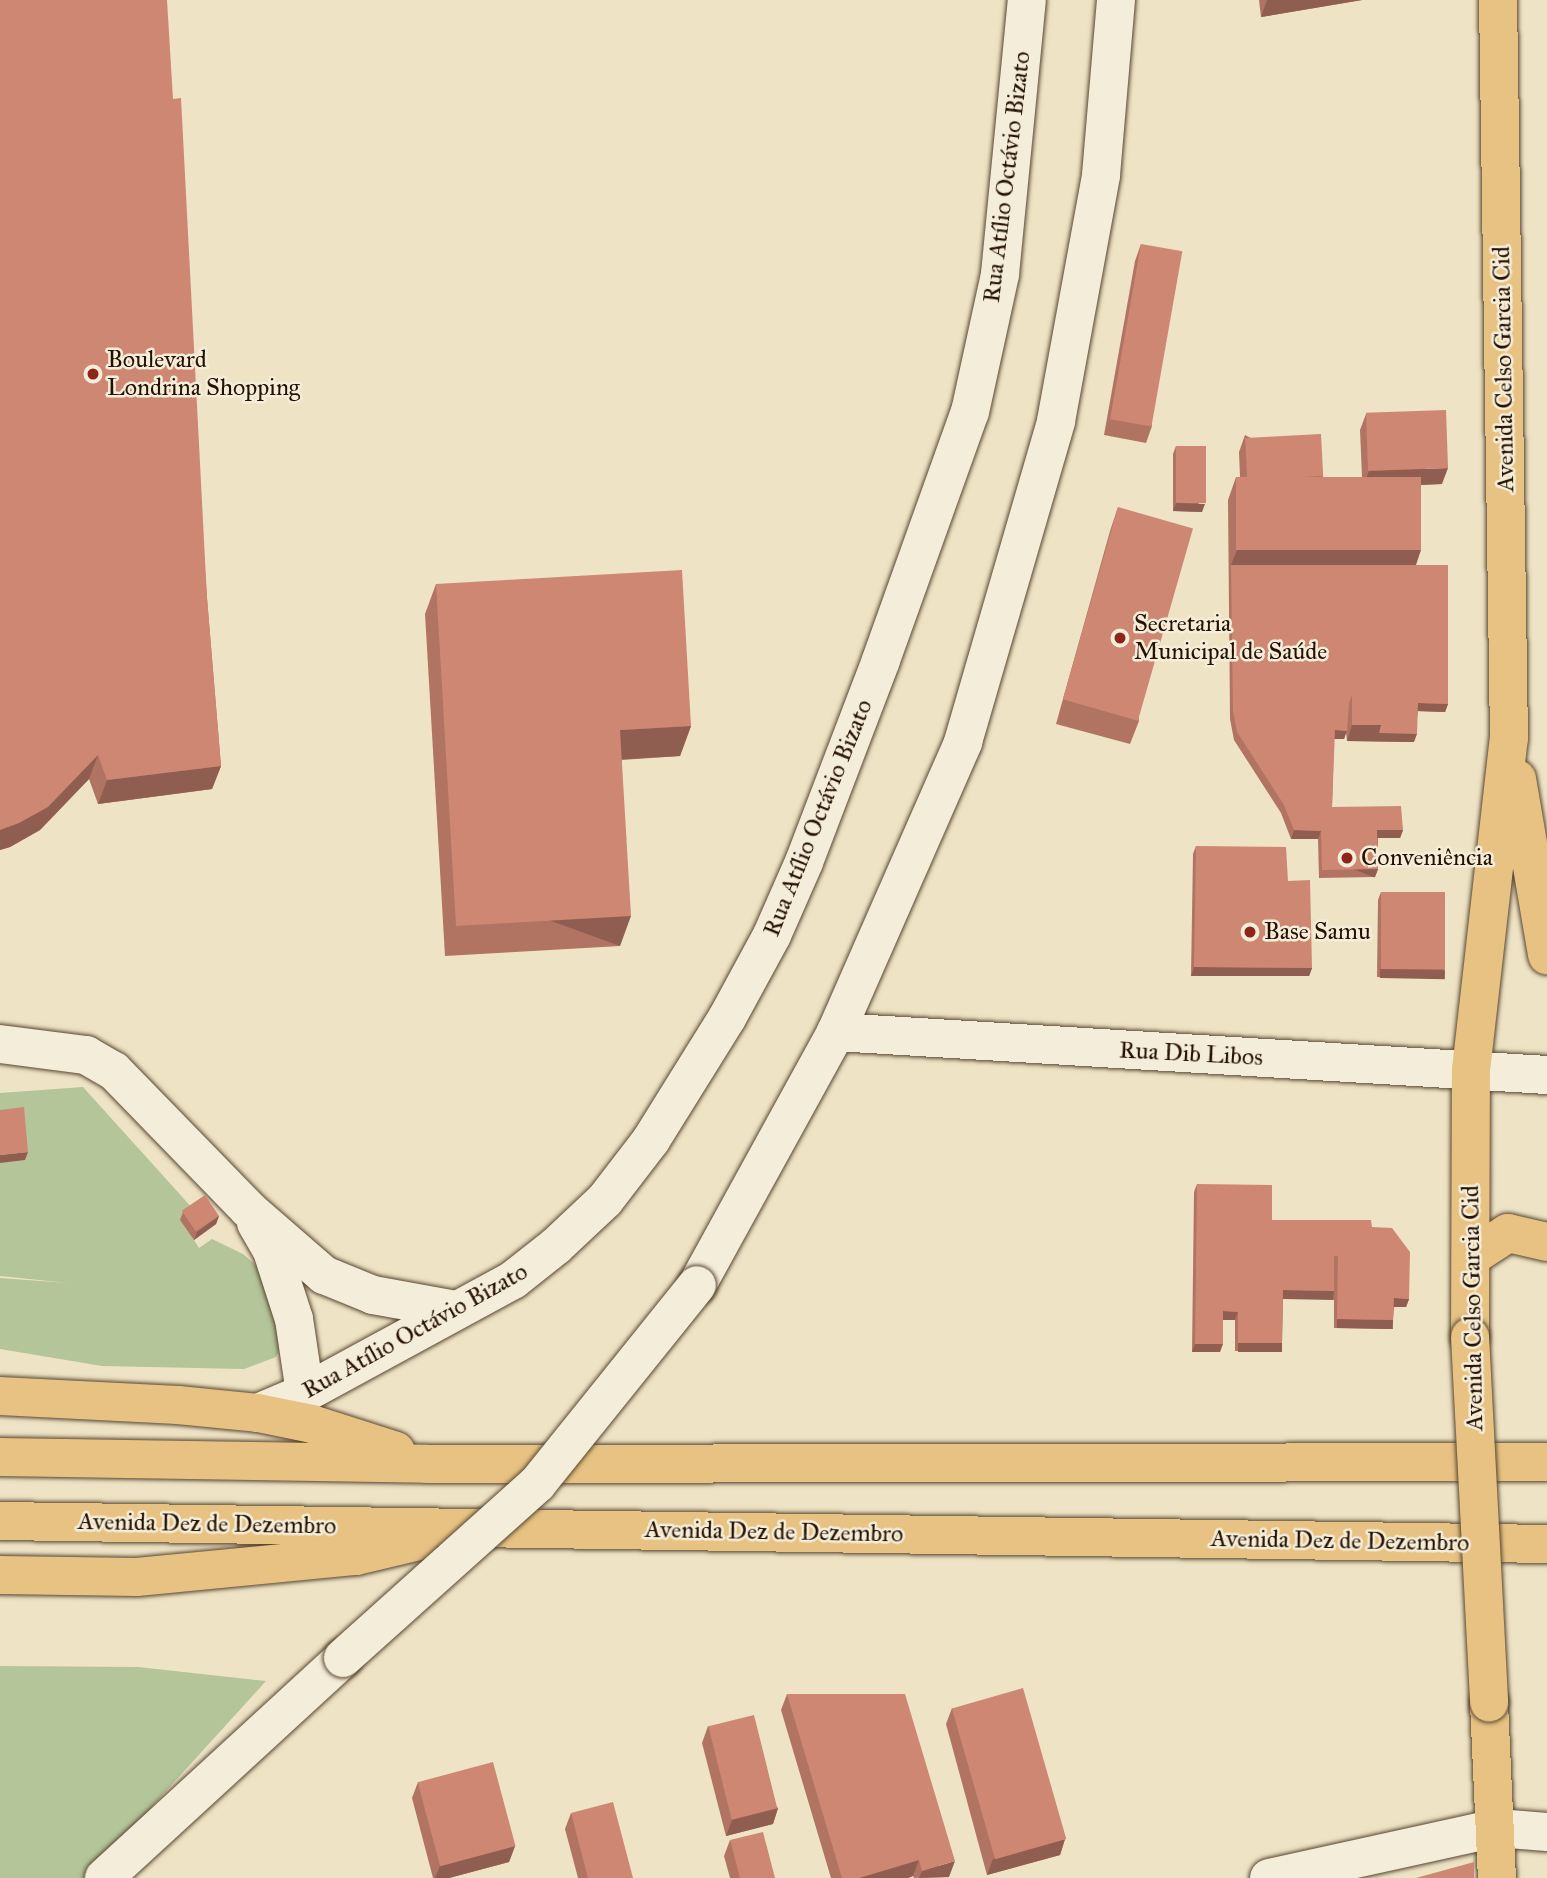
<!DOCTYPE html>
<meta charset="utf-8">
<style>
body{margin:0}
#map{position:relative;width:1547px;height:1878px;overflow:hidden;background:#eee3c5;font-family:"IM FELL Great Primer",serif}
div>[style]{position:absolute}
[style*='--x']{left:calc(var(--x)*1px);top:calc(var(--y)*1px);width:calc(var(--w)*1px);rotate:calc(var(--a)*1deg)}
.green>*{inset:0;background:#b3c599}
.roads{filter:drop-shadow(0 0 2px #584631) drop-shadow(0 0 2px #584631)}
.minor>*{height:38px;margin:-19px;padding:0 19px;transform-origin:19px;border-radius:19px;background:#f4edd9}
.major>*{height:38px;margin:-19px;padding:0 19px;transform-origin:19px;border-radius:19px;background:#e7c282}
.highway>*{height:38px;margin:-19px;padding:0 19px;transform-origin:19px;border-radius:19px;background:#e7c282}
.bridges{filter:drop-shadow(0 0 2px #584631) drop-shadow(0 0 2px #584631)}
.minor-bridge>*{height:38px;margin:-19px;padding:0 19px;transform-origin:19px;border-radius:19px;background:#f4edd9}
.major-bridge>*{height:38px;margin:-19px;padding:0 19px;transform-origin:19px;border-radius:19px;background:#e7c282}
.wall>*{inset:0;background:#b17462}
.shaded-wall>*{inset:0;background:#905e50;transform-origin:0 0}
.building>*{inset:0;background:#ce8772;transform-origin:0 0}
.dots>*{width:19px;height:19px;translate:-50% -50%;box-sizing:border-box;border:4px solid #f4edd9;border-radius:50%}
span{translate:-50% -50%;white-space:nowrap;text-align:center;line-height:1.15;-webkit-text-stroke:5px #f4edd9;paint-order:stroke}
.street-label{font-size:24px;color:#261100}
.poi-label{font-size:24px;color:#261100}
.left{translate:0 -50%;text-align:left}
</style>
<div id="map">
<div class="green">
<i style="clip-path:polygon(83px 1087px,194px 1210px,194px 1240px,199px 1248px,212px 1239px,243px 1254px,269px 1277px,293px 1324px,276px 1357px,244px 1369px,102px 1366px,0 1349px,0 1278px,68px 1283px,0 1276px,0 1093px)"></i>
<i style="clip-path:polygon(0 1666px,138px 1667px,266px 1681px,87px 1878px,0 1878px)"></i>
</div>
<div class="roads">
<div class="minor">
<i style="--x:836;--y:1032;--w:712;--a:3.46"></i>
<i style="--x:0;--y:1044;--w:87;--a:7.3"></i>
<i style="--x:86;--y:1055;--w:32;--a:30"></i>
<i style="--x:114;--y:1071;--w:192;--a:45.8"></i>
<i style="--x:248;--y:1209;--w:101;--a:41"></i>
<i style="--x:324;--y:1275;--w:53;--a:22.2"></i>
<i style="--x:373;--y:1295;--w:84;--a:10.2"></i>
<i style="--x:256;--y:1223;--w:32;--a:60"></i>
<i style="--x:272;--y:1251;--w:71;--a:72.1"></i>
<i style="--x:294;--y:1319;--w:75;--a:81.5"></i>
<i style="--x:697;--y:1285;--w:289;--a:-61.2"></i>
<i style="--x:836;--y:1032;--w:317;--a:-66.3"></i>
<i style="--x:963;--y:742;--w:334;--a:-73.8"></i>
<i style="--x:1056;--y:421;--w:250;--a:-79.6"></i>
<i style="--x:1101;--y:175;--w:176;--a:-85.1"></i>
<i style="--x:258;--y:1413;--w:51;--a:-23.1"></i>
<i style="--x:305;--y:1393;--w:237;--a:-28.5"></i>
<i style="--x:513;--y:1280;--w:55;--a:-38.3"></i>
<i style="--x:556;--y:1246;--w:67;--a:-43.2"></i>
<i style="--x:605;--y:1200;--w:76;--a:-52.5"></i>
<i style="--x:651;--y:1140;--w:144;--a:-58.1"></i>
<i style="--x:727;--y:1018;--w:94;--a:-61.5"></i>
<i style="--x:772;--y:935;--w:80;--a:-66.3"></i>
<i style="--x:804;--y:862;--w:216;--a:-69.1"></i>
<i style="--x:881;--y:660;--w:263;--a:-70.3"></i>
<i style="--x:970;--y:412;--w:141;--a:-77.7"></i>
<i style="--x:1000;--y:274;--w:275;--a:-84.4"></i>
<i style="--x:104;--y:1878;--w:325;--a:-42.6"></i>
<i style="--x:1269;--y:1878;--w:233;--a:-12.4"></i>
<i style="--x:1497;--y:1828;--w:50;--a:4.6"></i>
</div>
<div class="major">
<i style="--x:1517;--y:779;--w:179;--a:80.3"></i>
<i style="--x:1471;--y:1257;--w:44;--a:-33"></i>
<i style="--x:1508;--y:1233;--w:40;--a:13"></i>
<i style="--x:1470;--y:1337;--w:267;--a:-89.8"></i>
<i style="--x:1471;--y:1070;--w:333;--a:-83.5"></i>
<i style="--x:1509;--y:739;--w:739;--a:-90.85"></i>
<i style="--x:1489;--y:1703;--w:175;--a:87.4"></i>
</div>
<div class="highway">
<i style="--x:0;--y:1396;--w:178;--a:2.9"></i>
<i style="--x:178;--y:1405;--w:80;--a:5.7"></i>
<i style="--x:258;--y:1413;--w:55;--a:11.5"></i>
<i style="--x:312;--y:1424;--w:88;--a:17.8"></i>
<i style="--x:0;--y:1457;--w:427;--a:0.9"></i>
<i style="--x:427;--y:1464;--w:1120;--a:-0.1"></i>
<i style="--x:0;--y:1521;--w:1547;--a:0.85"></i>
<i style="--x:0;--y:1575;--w:137;--a:0.8"></i>
<i style="--x:137;--y:1577;--w:220;--a:-5.5"></i>
<i style="--x:356;--y:1556;--w:65;--a:-13.4"></i>
</div>
</div>
<div class="bridges">
<div class="minor-bridge">
<i style="--x:343;--y:1658;--w:261;--a:-41.9"></i>
<i style="--x:537;--y:1484;--w:255;--a:-51.2"></i>
</div>
<div class="major-bridge">
<i style="--x:1470;--y:1337;--w:366;--a:87"></i>
</div>
</div>
<div class="wall">
<i style="clip-path:polygon(0 0,173px 99px,207px 598px,221px 766px,212px 789px,98px 804px,89px 779px,40px 830px,10px 847px,0 850px)"></i>
<i style="clip-path:polygon(1259px 0,1362px 0,1261px 17px)"></i>
<i style="clip-path:polygon(1141px 244px,1152px 426px,1146px 443px,1104px 435px,1135px 261px)"></i>
<i style="clip-path:polygon(1366px 414px,1442px 484px,1421px 485px,1416px 565px,1448px 704px,1445px 712px,1418px 711px,1414px 742px,1347px 741px,1346px 732px,1344px 739px,1334px 739px,1332px 807px,1403px 830px,1400px 838px,1378px 838px,1378px 869px,1375px 877px,1319px 878px,1318px 839px,1291px 839px,1281px 813px,1234px 740px,1230px 719px,1228px 500px,1236px 477px,1240px 477px,1239px 452px,1245px 435px,1323px 476px,1323px 477px,1362px 477px,1360px 430px)"></i>
<i style="clip-path:polygon(1176px 446px,1202px 512px,1173px 511px,1173px 454px)"></i>
<i style="clip-path:polygon(1118px 507px,1139px 721px,1130px 744px,1056px 724px,1110px 531px)"></i>
<i style="clip-path:polygon(436px 584px,691px 726px,680px 756px,622px 760px,620px 946px,445px 956px,425px 614px)"></i>
<i style="clip-path:polygon(1196px 846px,1288px 881px,1312px 968px,1309px 976px,1191px 976px,1193px 854px)"></i>
<i style="clip-path:polygon(1381px 892px,1445px 970px,1442px 978px,1377px 977px,1378px 900px)"></i>
<i style="clip-path:polygon(1197px 1184px,1272px 1220px,1372px 1227px,1409px 1299px,1406px 1307px,1394px 1307px,1393px 1320px,1390px 1329px,1334px 1328px,1334px 1264px,1331px 1299px,1283px 1298px,1282px 1343px,1279px 1351px,1235px 1351px,1235px 1320px,1223px 1320px,1220px 1352px,1192px 1352px,1194px 1192px)"></i>
<i style="clip-path:polygon(183px 1212px,219px 1216px,216px 1224px,194px 1240px,180px 1220px)"></i>
<i style="clip-path:polygon(787px 1694px,949px 1877px,914px 1878px,913px 1876px,908px 1878px,831px 1878px,781px 1710px)"></i>
<i style="clip-path:polygon(952px 1708px,1065px 1839px,1060px 1855px,987px 1875px,946px 1724px)"></i>
<i style="clip-path:polygon(708px 1726px,778px 1808px,773px 1824px,726px 1836px,702px 1743px)"></i>
<i style="clip-path:polygon(418px 1782px,515px 1846px,509px 1862px,449px 1878px,433px 1878px,412px 1798px)"></i>
<i style="clip-path:polygon(571px 1813px,633px 1878px,578px 1878px,565px 1829px)"></i>
<i style="clip-path:polygon(730px 1840px,775px 1878px,730px 1878px,724px 1856px)"></i>
</div>
<div class="shaded-wall">
<i style="clip-path:polygon(1267px 0,1362px 0,1261px 17px)"></i>
<i style="clip-path:polygon(1448px 468px,1442px 484px,1363px 487px,1369px 471px)"></i>
<i style="clip-path:polygon(1176px 503px,1205px 504px,1202px 512px,1173px 511px)"></i>
<i style="clip-path:polygon(1237px 550px,1421px 550px,1413px 574px,1231px 565px)"></i>
<i style="clip-path:polygon(1418px 703px,1448px 704px,1445px 712px,1415px 711px)"></i>
<i style="clip-path:polygon(1352px 725px,1381px 725px,1417px 734px,1414px 742px,1347px 741px)"></i>
<i style="clip-path:polygon(691px 726px,680px 756px,609px 760px,620px 730px)"></i>
<i style="clip-path:polygon(1335px 730px,1347px 731px,1344px 739px,1332px 739px)"></i>
<i style="clip-path:polygon(98px 755px,89px 779px,40px 830px,10px 847px,0 850px,0 830px)"></i>
<i style="clip-path:polygon(221px 766px,212px 789px,98px 804px,107px 780px)"></i>
<i style="clip-path:polygon(1294px 830px,1321px 831px,1318px 839px,1291px 839px)"></i>
<i style="clip-path:polygon(1377px 830px,1403px 830px,1400px 838px,1374px 838px)"></i>
<i style="left:1378px;top:869px;width:9px;height:56px;rotate:111deg"></i>
<i style="left:631px;top:916px;width:32px;height:175px;rotate:110deg"></i>
<i style="clip-path:polygon(1194px 967px,1312px 968px,1309px 976px,1191px 976px)"></i>
<i style="left:1380px;top:969px;width:65px;height:9px;rotate:1deg"></i>
<i style="clip-path:polygon(28px 1152px,25px 1160px,0 1163px,0 1155px)"></i>
<i style="clip-path:polygon(219px 1216px,216px 1224px,194px 1240px,197px 1232px)"></i>
<i style="left:1283px;top:1290px;width:51px;height:9px;rotate:1deg"></i>
<i style="clip-path:polygon(1394px 1298px,1409px 1299px,1406px 1307px,1391px 1307px)"></i>
<i style="clip-path:polygon(1223px 1311px,1238px 1312px,1235px 1320px,1220px 1320px)"></i>
<i style="left:1337px;top:1319px;width:56px;height:9px;rotate:1deg"></i>
<i style="left:1238px;top:1343px;width:44px;height:9px"></i>
<i style="clip-path:polygon(1195px 1344px,1223px 1344px,1220px 1352px,1192px 1352px)"></i>
<i style="clip-path:polygon(778px 1808px,773px 1824px,726px 1836px,732px 1820px)"></i>
<i style="clip-path:polygon(1065px 1839px,1060px 1855px,987px 1875px,993px 1859px)"></i>
<i style="clip-path:polygon(515px 1846px,509px 1862px,449px 1878px,435px 1878px,440px 1866px)"></i>
<i style="clip-path:polygon(919px 1860px,913px 1876px,908px 1878px,859px 1878px)"></i>
<i style="clip-path:polygon(955px 1861px,949px 1877px,919px 1878px,922px 1871px)"></i>
</div>
<div class="building">
<i style="clip-path:polygon(0 0,167px 0,173px 99px,181px 98px,207px 598px,221px 766px,107px 780px,98px 755px,48px 807px,19px 823px,0 830px)"></i>
<i style="left:1141px;top:244px;width:42px;height:178px;rotate:10deg"></i>
<i style="left:1446px;top:410px;width:58px;height:80px;rotate:88deg"></i>
<i style="left:1321px;top:434px;width:42px;height:76px;rotate:87deg"></i>
<i style="left:1176px;top:446px;width:30px;height:57px"></i>
<i style="left:1236px;top:477px;width:185px;height:73px"></i>
<i style="left:1118px;top:507px;width:78px;height:200px;rotate:16deg"></i>
<i style="clip-path:polygon(1231px 565px,1448px 565px,1448px 704px,1418px 703px,1417px 734px,1379px 733px,1381px 725px,1381px 695px,1352px 695px,1349px 703px,1347px 731px,1335px 730px,1332px 807px,1401px 806px,1403px 830px,1377px 830px,1378px 869px,1322px 870px,1321px 831px,1294px 830px,1284px 805px,1237px 732px,1233px 711px)"></i>
<i style="clip-path:polygon(682px 570px,691px 726px,620px 730px,631px 916px,456px 926px,436px 584px)"></i>
<i style="left:1352px;top:695px;width:29px;height:30px"></i>
<i style="clip-path:polygon(1196px 846px,1286px 847px,1288px 881px,1310px 880px,1312px 968px,1194px 967px)"></i>
<i style="left:1381px;top:892px;width:64px;height:77px"></i>
<i style="clip-path:polygon(24px 1107px,28px 1152px,0 1155px,0 1110px)"></i>
<i style="clip-path:polygon(1197px 1184px,1272px 1185px,1272px 1220px,1371px 1220px,1372px 1227px,1392px 1228px,1410px 1252px,1409px 1299px,1394px 1298px,1393px 1320px,1337px 1319px,1338px 1256px,1334px 1256px,1334px 1291px,1283px 1290px,1282px 1343px,1238px 1343px,1238px 1312px,1223px 1311px,1223px 1344px,1195px 1344px)"></i>
<i style="left:205px;top:1195px;width:25px;height:28px;rotate:56deg"></i>
<i style="left:1023px;top:1688px;width:157px;height:74px;rotate:74deg"></i>
<i style="clip-path:polygon(787px 1694px,905px 1694px,955px 1861px,922px 1871px,919px 1860px,859px 1878px,842px 1878px)"></i>
<i style="left:754px;top:1715px;width:96px;height:47px;rotate:76deg"></i>
<i style="left:493px;top:1762px;width:87px;height:78px;rotate:75deg"></i>
<i style="clip-path:polygon(613px 1802px,633px 1878px,588px 1878px,571px 1813px)"></i>
<i style="clip-path:polygon(763px 1832px,775px 1878px,740px 1878px,730px 1840px)"></i>
<i style="clip-path:polygon(1474px 1862px,1474px 1878px,1416px 1878px)"></i>
</div>
<div class="dots">
<i style="left:93px;top:374px;background:#8f2418"></i>
<i style="left:1120px;top:638px;background:#8f2418"></i>
<i style="left:1347px;top:858px;background:#8f2418"></i>
<i style="left:1250px;top:932px;background:#8f2418"></i>
</div>
<div class="street-label">
<span style="left:1007px;top:177px;rotate:-83deg">Rua Atílio Octávio Bizato</span>
<span style="left:1504px;top:369px;rotate:-91deg">Avenida Celso Garcia Cid</span>
<span style="left:818px;top:818px;rotate:-68deg">Rua Atílio Octávio Bizato</span>
<span style="left:1191px;top:1054px;rotate:3deg">Rua Dib Libos</span>
<span style="left:1473px;top:1308px;rotate:-91deg">Avenida Celso Garcia Cid</span>
<span style="left:415px;top:1331px;rotate:-29deg">Rua Atílio Octávio Bizato</span>
<span style="left:207px;top:1524px;rotate:1deg">Avenida Dez de Dezembro</span>
<span style="left:774px;top:1532px;rotate:1deg">Avenida Dez de Dezembro</span>
<span style="left:1340px;top:1541px;rotate:1deg">Avenida Dez de Dezembro</span>
</div>
<div class="poi-label">
<span class="left" style="left:107px;top:374px">Boulevard<br>Londrina Shopping</span>
<span class="left" style="left:1134px;top:638px">Secretaria<br>Municipal de Saúde</span>
<span class="left" style="left:1361px;top:858px">Conveniência</span>
<span class="left" style="left:1264px;top:932px">Base Samu</span>
</div>
</div>
